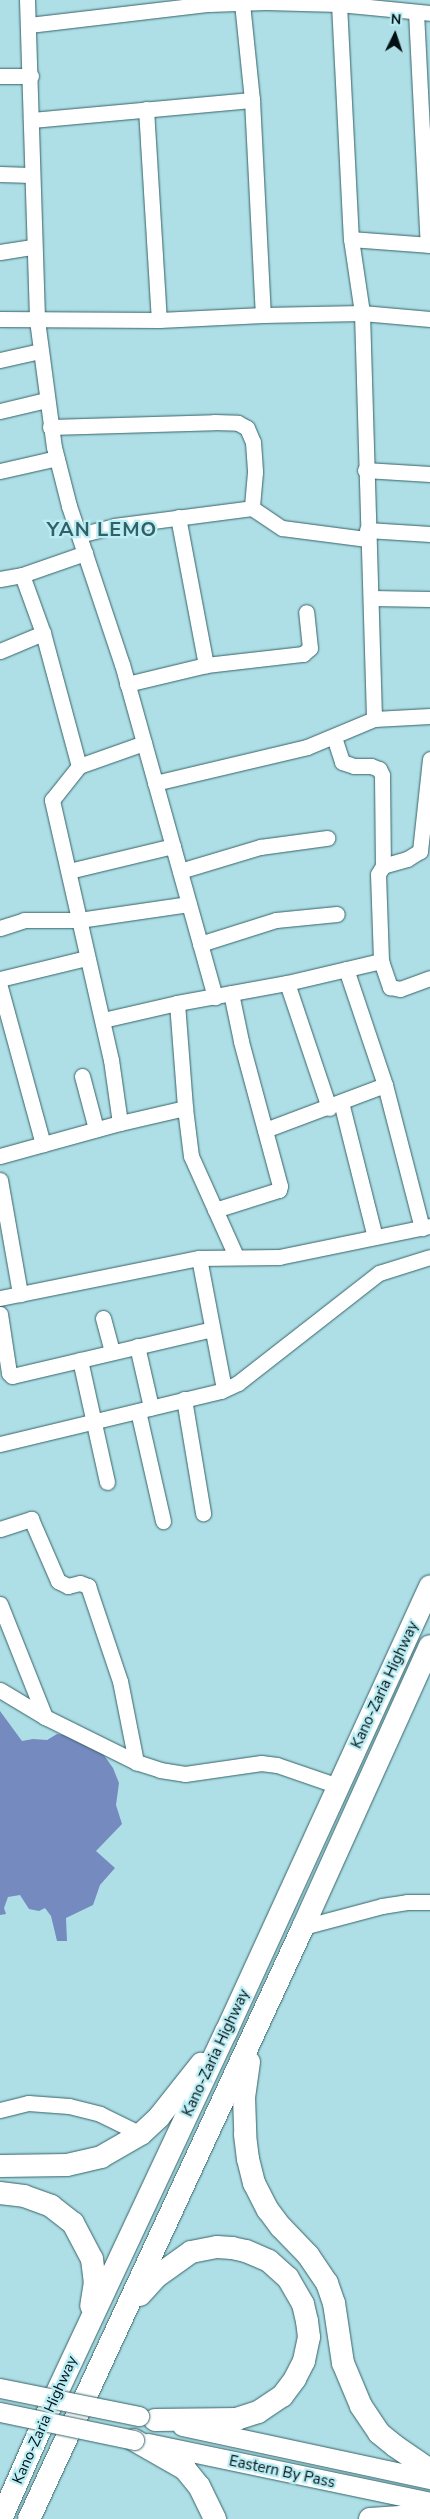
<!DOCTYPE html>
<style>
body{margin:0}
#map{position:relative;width:430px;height:2519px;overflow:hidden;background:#afdfe6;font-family:"Nunito Sans",sans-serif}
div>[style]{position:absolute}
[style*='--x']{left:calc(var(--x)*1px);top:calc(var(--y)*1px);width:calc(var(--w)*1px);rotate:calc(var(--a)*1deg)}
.water>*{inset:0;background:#758abe}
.roads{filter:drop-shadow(0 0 1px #356369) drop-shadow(0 0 1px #356369)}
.minor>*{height:15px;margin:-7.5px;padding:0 7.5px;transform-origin:7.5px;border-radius:7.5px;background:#fff}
.major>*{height:19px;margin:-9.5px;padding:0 9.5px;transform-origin:9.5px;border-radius:9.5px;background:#fff}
.highway>*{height:22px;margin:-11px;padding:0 11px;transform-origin:11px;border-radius:11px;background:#fff}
.bridges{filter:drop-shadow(0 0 1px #356369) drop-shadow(0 0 1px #356369)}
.major-bridge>*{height:19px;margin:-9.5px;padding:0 9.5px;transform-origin:9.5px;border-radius:9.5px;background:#fff}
span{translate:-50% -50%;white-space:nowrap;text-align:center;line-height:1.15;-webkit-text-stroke:4.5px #bbedf4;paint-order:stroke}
.street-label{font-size:15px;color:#011013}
.district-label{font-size:20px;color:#326066;font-weight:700;letter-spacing:1px}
.north{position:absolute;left:370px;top:10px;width:50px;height:50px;-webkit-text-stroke:4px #bbedf4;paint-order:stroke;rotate:4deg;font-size:14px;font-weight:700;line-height:20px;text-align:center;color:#011013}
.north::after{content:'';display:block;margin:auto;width:18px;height:22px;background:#011013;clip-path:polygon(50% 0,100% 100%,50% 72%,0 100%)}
</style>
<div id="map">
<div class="water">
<i style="clip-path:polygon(0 1711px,22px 1741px,33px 1739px,47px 1740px,57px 1734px,79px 1737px,101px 1751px,113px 1768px,119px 1783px,116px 1805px,122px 1824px,96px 1851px,115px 1868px,100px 1885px,93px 1905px,66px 1918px,67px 1941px,57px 1941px,51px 1916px,45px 1908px,39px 1911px,29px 1909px,20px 1895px,8px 1897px,4px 1908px,6px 1914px,0 1915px)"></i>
</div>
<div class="roads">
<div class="minor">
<i style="--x:27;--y:0;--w:320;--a:88.2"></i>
<i style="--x:37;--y:320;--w:128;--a:82.4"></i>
<i style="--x:54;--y:447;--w:61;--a:75.7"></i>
<i style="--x:69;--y:506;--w:167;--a:71.5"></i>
<i style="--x:122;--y:664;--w:346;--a:74.4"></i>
<i style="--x:242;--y:3;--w:98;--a:84.1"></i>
<i style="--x:252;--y:100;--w:215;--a:87.1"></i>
<i style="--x:339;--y:4;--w:235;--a:87.1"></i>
<i style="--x:351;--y:239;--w:75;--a:81.5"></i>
<i style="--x:362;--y:313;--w:406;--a:88.3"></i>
<i style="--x:416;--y:12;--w:233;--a:87.1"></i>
<i style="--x:29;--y:25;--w:181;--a:-6.7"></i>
<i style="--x:209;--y:4;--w:56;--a:-2"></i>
<i style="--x:265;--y:2;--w:74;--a:1.5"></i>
<i style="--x:339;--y:4;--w:91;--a:5.6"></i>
<i style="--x:0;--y:76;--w:31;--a:0"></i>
<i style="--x:146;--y:109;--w:211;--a:86.5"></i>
<i style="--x:31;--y:120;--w:222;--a:-5.2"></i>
<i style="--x:0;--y:174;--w:31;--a:2"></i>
<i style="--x:351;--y:239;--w:79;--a:4.3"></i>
<i style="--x:0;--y:252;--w:33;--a:-9"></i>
<i style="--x:0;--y:319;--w:159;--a:0.4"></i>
<i style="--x:159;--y:320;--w:104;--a:-2.8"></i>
<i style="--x:263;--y:315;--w:99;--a:-1.2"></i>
<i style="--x:362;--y:313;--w:68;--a:5"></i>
<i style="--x:0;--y:360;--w:41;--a:-12.7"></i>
<i style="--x:0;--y:411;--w:47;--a:-13.4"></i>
<i style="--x:50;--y:427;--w:164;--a:-1.7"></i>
<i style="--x:214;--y:422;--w:24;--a:2"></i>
<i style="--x:238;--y:423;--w:10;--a:29"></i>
<i style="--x:247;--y:428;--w:15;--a:67"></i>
<i style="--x:253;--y:442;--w:30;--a:86"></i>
<i style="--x:255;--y:472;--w:36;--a:95"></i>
<i style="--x:365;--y:470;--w:65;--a:3.5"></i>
<i style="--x:0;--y:471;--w:58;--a:-12.8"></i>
<i style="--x:178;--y:517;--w:151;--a:79.3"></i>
<i style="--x:367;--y:530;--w:63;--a:3.6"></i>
<i style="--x:79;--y:535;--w:36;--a:-14"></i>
<i style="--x:114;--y:526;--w:139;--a:-7.4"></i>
<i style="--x:252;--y:508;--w:36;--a:34"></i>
<i style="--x:282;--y:528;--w:86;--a:7.4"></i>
<i style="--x:22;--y:575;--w:62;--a:70.1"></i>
<i style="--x:43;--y:633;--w:138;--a:74.9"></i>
<i style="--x:0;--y:579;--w:22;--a:-10"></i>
<i style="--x:22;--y:575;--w:67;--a:-19.2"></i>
<i style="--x:371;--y:598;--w:59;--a:1"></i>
<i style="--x:0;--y:651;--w:47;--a:-22.7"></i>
<i style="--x:127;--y:684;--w:81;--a:-13.5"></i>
<i style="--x:206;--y:665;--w:98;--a:-6.5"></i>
<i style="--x:303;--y:654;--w:9;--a:-41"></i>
<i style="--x:310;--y:648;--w:36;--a:-96"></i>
<i style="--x:334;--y:737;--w:26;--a:72"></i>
<i style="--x:342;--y:762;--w:13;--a:18"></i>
<i style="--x:354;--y:766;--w:17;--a:0"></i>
<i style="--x:371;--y:766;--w:9;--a:21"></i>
<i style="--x:379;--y:769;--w:7;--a:63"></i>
<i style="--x:382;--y:775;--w:91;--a:89.4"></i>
<i style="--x:430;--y:759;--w:93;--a:96.2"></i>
<i style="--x:420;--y:851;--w:15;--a:148"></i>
<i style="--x:407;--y:859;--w:25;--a:164"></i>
<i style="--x:383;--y:866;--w:9;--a:122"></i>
<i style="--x:378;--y:874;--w:87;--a:88"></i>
<i style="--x:381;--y:961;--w:28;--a:71"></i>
<i style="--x:390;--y:987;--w:10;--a:11"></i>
<i style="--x:400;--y:989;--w:32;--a:-20"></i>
<i style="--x:155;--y:783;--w:156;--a:-13.3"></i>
<i style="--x:307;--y:747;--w:73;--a:-22.7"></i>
<i style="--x:374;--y:719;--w:56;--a:-3.1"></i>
<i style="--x:69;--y:871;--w:107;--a:-13.5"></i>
<i style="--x:180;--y:871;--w:84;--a:-16.7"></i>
<i style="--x:260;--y:847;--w:68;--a:-7.7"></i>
<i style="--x:0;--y:928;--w:25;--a:-18"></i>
<i style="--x:24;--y:920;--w:55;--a:0"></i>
<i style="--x:79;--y:920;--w:111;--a:-8.3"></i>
<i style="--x:200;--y:944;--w:80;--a:-17.5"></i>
<i style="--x:276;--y:920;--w:61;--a:-5.6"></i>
<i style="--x:346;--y:969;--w:122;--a:71.4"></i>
<i style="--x:385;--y:1085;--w:148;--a:75.5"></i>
<i style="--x:0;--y:979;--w:89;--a:-13.6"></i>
<i style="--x:287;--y:983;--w:132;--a:71.4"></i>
<i style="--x:0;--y:987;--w:163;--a:74.7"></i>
<i style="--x:177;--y:1003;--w:105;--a:85.6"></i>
<i style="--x:185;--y:1108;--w:48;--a:82.9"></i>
<i style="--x:191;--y:1156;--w:110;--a:65.8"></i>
<i style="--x:103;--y:1020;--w:76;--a:-12.9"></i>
<i style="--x:177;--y:1003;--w:112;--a:-10.3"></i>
<i style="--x:287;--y:983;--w:97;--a:-13.2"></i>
<i style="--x:82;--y:1076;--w:55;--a:75.2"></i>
<i style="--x:341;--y:1102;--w:139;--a:75.9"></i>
<i style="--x:120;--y:1123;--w:64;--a:-98.1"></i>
<i style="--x:111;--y:1060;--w:267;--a:-102.8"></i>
<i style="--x:52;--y:800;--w:43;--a:-51.5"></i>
<i style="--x:79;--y:766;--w:69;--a:-19.5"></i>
<i style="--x:265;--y:1130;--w:128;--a:-20.6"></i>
<i style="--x:0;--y:1156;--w:124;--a:-15.4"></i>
<i style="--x:120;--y:1123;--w:67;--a:-13"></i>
<i style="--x:0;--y:1180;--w:116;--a:80"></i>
<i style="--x:215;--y:1210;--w:67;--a:-17.4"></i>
<i style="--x:279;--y:1190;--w:4;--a:-76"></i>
<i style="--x:280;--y:1186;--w:150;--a:-105.1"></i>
<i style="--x:241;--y:1041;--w:49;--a:-101.8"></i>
<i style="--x:199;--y:1258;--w:133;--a:79.2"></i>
<i style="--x:0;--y:1298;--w:203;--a:-11.4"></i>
<i style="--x:199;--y:1258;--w:80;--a:-0.7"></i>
<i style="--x:279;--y:1257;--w:154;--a:-11.6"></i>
<i style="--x:0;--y:1314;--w:60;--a:81.3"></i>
<i style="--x:9;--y:1373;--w:4;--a:45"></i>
<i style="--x:12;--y:1376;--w:205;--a:-13.2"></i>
<i style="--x:103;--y:1318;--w:35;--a:75"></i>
<i style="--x:137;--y:1346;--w:63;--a:77.1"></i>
<i style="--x:80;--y:1360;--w:125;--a:77.5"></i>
<i style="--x:184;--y:1399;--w:116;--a:80.5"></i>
<i style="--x:138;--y:1411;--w:113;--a:77.2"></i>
<i style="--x:0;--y:1444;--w:227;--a:-13.5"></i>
<i style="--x:221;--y:1391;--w:19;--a:-25"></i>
<i style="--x:238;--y:1383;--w:179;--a:-38"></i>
<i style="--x:379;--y:1273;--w:53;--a:-17.4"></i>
<i style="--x:0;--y:1529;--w:33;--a:-18"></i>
<i style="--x:31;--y:1519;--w:68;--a:66.5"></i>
<i style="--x:58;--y:1581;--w:11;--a:27"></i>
<i style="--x:68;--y:1586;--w:12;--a:-14"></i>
<i style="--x:80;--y:1583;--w:9;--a:21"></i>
<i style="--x:88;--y:1586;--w:100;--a:71.4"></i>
<i style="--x:120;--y:1681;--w:83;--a:78.8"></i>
<i style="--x:0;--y:1604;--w:122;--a:68.3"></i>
<i style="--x:0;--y:1690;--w:52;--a:31"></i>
<i style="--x:45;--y:1717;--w:102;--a:26.3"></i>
<i style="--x:136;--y:1762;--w:25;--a:18"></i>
<i style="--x:160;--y:1770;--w:25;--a:9"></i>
<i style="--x:185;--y:1774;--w:77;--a:-8.2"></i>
<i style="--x:261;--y:1763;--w:16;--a:7"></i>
<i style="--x:277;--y:1765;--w:65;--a:19"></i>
<i style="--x:303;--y:1927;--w:82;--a:-14.9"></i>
<i style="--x:382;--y:1906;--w:25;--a:-9"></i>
<i style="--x:407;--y:1902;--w:23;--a:0"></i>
<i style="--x:0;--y:2110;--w:29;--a:-14"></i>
<i style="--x:28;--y:2103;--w:41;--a:4.2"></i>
<i style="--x:69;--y:2106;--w:32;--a:14"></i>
<i style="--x:100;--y:2114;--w:46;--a:26"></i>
</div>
<div class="major">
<i style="--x:182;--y:2426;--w:254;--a:12.1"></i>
<i style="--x:148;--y:2443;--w:288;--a:11.8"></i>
</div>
<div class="highway">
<i style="--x:249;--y:2062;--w:35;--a:98"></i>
<i style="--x:244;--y:2097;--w:38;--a:88"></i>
<i style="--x:245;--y:2135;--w:24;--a:83"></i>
<i style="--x:248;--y:2159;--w:25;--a:76"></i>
<i style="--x:254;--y:2183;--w:30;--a:63"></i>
<i style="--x:268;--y:2210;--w:21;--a:53"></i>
<i style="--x:281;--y:2227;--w:39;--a:46"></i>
<i style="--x:308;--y:2255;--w:34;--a:56"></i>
<i style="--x:327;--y:2283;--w:21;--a:71"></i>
<i style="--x:334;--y:2303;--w:61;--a:81.5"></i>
<i style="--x:343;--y:2363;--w:47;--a:67.3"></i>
<i style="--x:361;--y:2406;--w:32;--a:56"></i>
<i style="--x:379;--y:2433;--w:21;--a:39"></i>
<i style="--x:395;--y:2446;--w:42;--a:34.4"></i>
<i style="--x:0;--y:2166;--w:67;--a:-0.9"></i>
<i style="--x:67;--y:2165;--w:35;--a:-13"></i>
<i style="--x:101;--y:2157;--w:46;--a:-29.9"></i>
<i style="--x:141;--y:2134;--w:25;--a:-43"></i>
<i style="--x:159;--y:2117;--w:68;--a:-51.6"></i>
<i style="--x:0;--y:2193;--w:24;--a:7"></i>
<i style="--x:24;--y:2196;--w:29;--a:20"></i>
<i style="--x:51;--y:2206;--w:28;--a:38"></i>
<i style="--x:73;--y:2223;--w:41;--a:62.2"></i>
<i style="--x:92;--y:2259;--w:23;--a:83"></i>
<i style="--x:95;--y:2282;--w:24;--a:99"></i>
<i style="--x:140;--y:2295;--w:24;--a:-48"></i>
<i style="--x:156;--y:2277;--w:43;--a:-35.5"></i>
<i style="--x:191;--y:2252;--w:26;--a:-11"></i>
<i style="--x:217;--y:2247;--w:15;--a:4"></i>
<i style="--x:232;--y:2248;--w:14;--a:12"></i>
<i style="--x:246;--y:2251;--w:25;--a:23"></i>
<i style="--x:269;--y:2261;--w:25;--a:42"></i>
<i style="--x:288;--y:2278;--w:30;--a:60"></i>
<i style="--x:303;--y:2304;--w:17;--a:77"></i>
<i style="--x:307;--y:2321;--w:16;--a:83"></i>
<i style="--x:309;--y:2337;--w:25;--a:102"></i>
<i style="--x:304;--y:2361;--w:20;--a:117"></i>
<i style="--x:295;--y:2379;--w:21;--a:127"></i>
<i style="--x:282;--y:2396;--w:29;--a:146"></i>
<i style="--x:258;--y:2412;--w:22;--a:162"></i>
<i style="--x:237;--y:2419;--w:82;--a:179.3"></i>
<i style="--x:134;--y:2440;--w:59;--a:29.6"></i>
<i style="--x:185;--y:2469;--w:22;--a:51"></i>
<i style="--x:199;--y:2486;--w:37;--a:64"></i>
<i style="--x:1;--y:2519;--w:127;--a:-66.3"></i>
<i style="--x:52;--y:2403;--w:410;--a:-64.9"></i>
<i style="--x:226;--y:2032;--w:490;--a:-65.4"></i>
<i style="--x:29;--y:2519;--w:652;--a:-65.16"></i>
<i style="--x:303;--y:1927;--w:308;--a:-65.7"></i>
<i style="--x:370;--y:2519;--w:60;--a:-3.8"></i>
</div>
</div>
<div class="bridges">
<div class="major-bridge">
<i style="--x:0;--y:2388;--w:142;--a:11.4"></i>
<i style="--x:0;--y:2412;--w:137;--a:11.8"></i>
</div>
</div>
<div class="street-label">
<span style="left:385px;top:1685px;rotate:-65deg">Kano-Zaria Highway</span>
<span style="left:216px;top:2053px;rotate:-65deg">Kano-Zaria Highway</span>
<span style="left:45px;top:2420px;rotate:-66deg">Kano-Zaria Highway</span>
<span style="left:282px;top:2472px;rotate:12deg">Eastern By Pass</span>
</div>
<div class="district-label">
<span style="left:102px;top:529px">YAN LEMO</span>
</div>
<div class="north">N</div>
</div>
